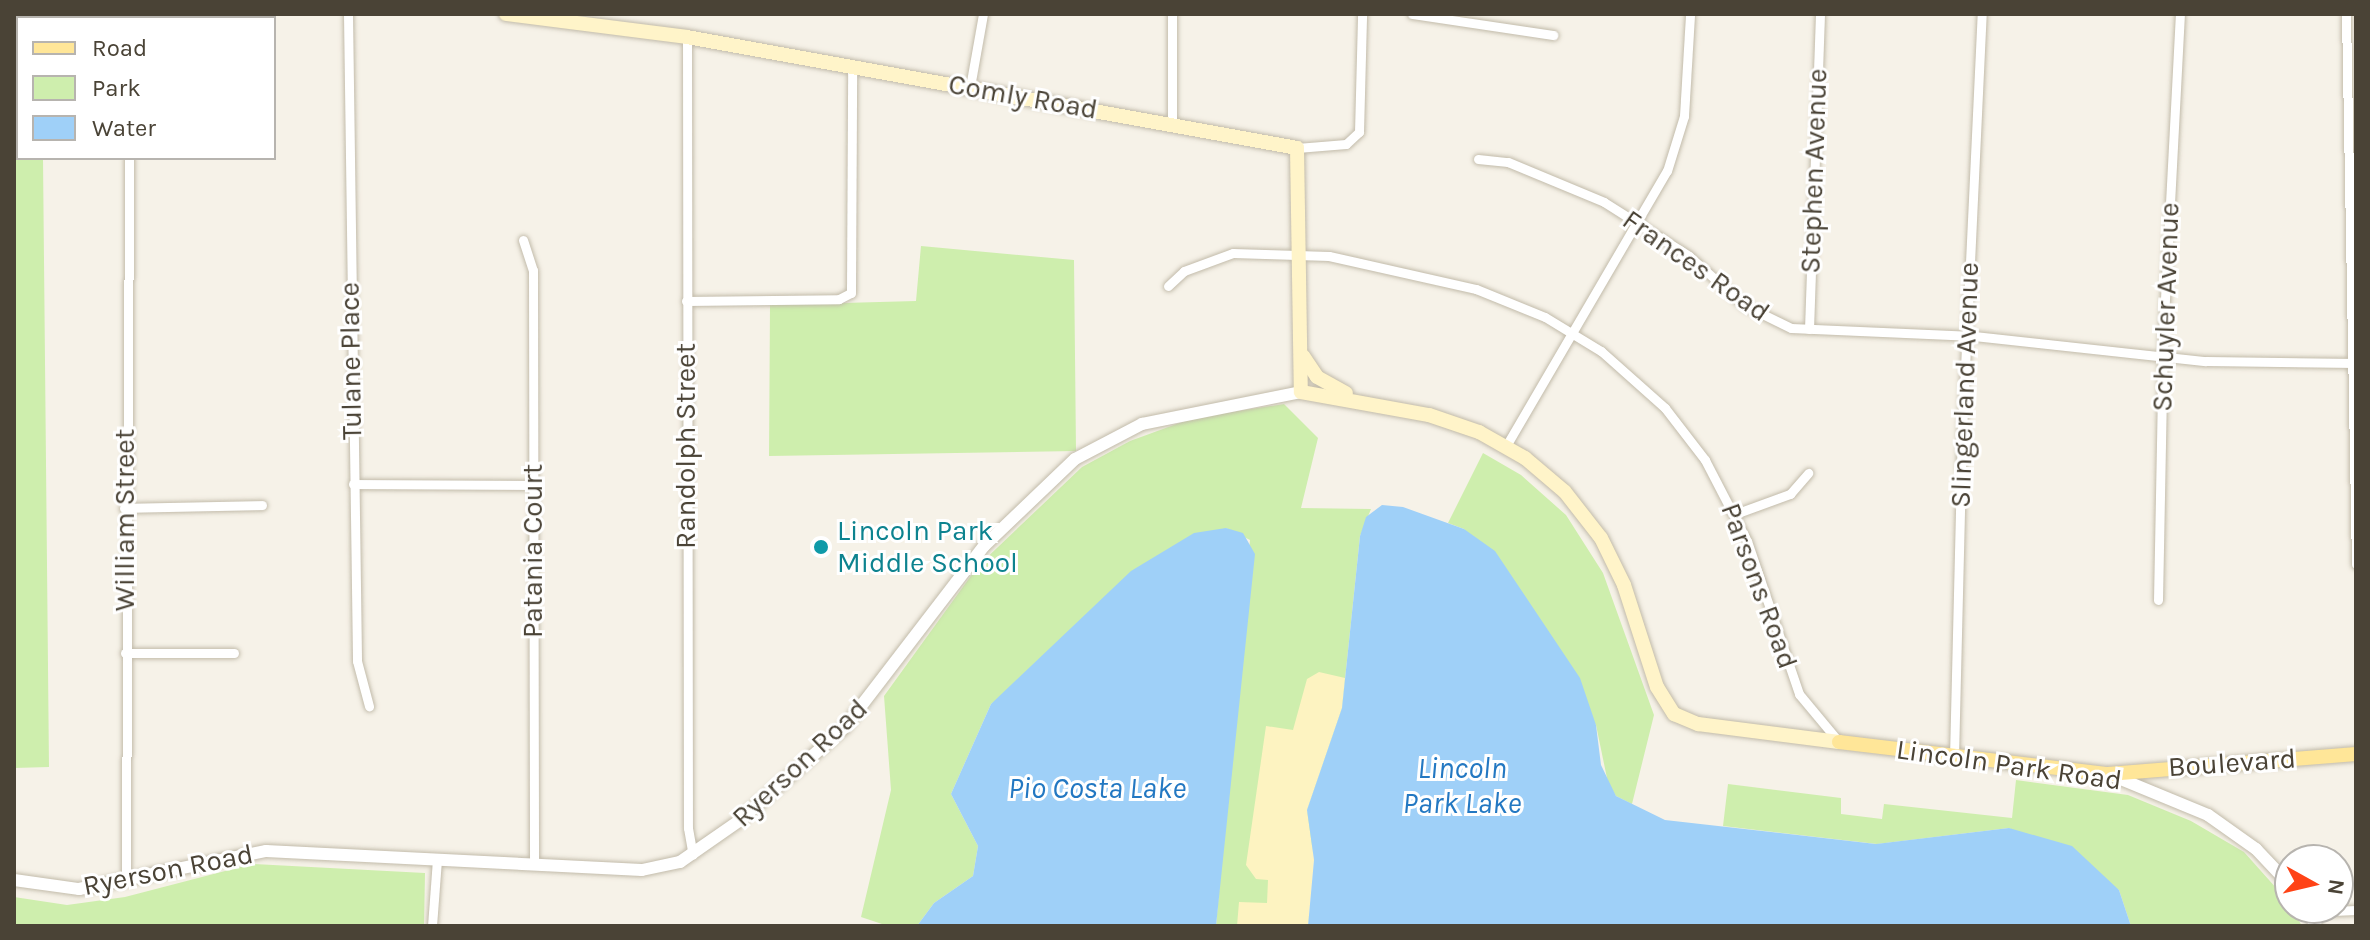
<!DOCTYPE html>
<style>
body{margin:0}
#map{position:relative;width:2370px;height:940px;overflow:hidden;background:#f6f2e8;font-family:Karla,sans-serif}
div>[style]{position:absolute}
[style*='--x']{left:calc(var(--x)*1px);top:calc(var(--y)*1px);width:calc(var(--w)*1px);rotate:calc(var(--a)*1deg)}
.green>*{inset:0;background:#ceeead}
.sand>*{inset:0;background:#fdf3c1}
.water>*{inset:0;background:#9fd0f8}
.roads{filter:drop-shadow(0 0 2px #c2bbaa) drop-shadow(0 0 2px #c2bbaa)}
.minor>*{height:9px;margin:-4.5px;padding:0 4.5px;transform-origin:4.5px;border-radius:4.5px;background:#fff}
.tertiary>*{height:12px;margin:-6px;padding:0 6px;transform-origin:6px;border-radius:6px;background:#fff}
.secondary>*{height:14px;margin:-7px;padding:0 7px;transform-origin:7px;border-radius:7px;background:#fff4c9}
.primary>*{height:14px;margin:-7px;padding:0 7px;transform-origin:7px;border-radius:7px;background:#ffe698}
.dots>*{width:22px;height:22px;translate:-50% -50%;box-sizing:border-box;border:4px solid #fff;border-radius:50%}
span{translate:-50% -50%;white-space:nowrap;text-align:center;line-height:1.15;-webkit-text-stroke:6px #fff;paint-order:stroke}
.street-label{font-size:28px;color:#4a4336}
.culture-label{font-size:28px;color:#0d838f}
.left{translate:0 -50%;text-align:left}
.water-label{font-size:30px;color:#2378c2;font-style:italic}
.frame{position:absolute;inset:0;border:16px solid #4a4336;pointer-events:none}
.legend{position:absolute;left:16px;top:16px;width:260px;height:144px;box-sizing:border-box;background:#fff;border:2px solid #b7b4af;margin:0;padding:10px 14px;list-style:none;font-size:24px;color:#4a4336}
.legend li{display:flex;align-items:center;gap:16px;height:40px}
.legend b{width:40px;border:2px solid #b7b4af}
.north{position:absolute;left:2274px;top:844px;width:80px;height:80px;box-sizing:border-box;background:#fff;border:2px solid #b7b4af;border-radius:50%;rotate:98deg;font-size:22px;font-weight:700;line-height:32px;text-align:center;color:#4a4336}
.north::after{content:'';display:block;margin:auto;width:28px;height:36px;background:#ff4316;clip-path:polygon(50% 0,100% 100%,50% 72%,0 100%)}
</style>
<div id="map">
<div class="green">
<i style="clip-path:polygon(14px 14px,42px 14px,18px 18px,18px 158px,43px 158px,49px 767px,14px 768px)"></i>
<i style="clip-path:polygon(921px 246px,1074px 260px,1076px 451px,769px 456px,770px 305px,916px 301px)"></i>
<i style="clip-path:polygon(1284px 404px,1318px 438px,1301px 508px,1371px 509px,1360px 536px,1342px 708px,1307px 810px,1313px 839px,1308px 926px,1216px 926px,1250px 540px,1226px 528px,991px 704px,951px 794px,978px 846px,973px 876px,934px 903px,917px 926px,888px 926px,861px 917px,891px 790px,884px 696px,978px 566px,1082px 467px,1130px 441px,1193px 418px)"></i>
<i style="clip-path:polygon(1483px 453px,1521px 475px,1566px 515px,1603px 573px,1654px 715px,1632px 804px,1616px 796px,1608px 783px,1596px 725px,1464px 529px,1448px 523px)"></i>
<i style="clip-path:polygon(2016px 780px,2128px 795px,2191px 821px,2244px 852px,2286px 899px,2302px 926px,2131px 926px,2119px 890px,2009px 828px,1877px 844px,1723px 826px,1728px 784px,1841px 798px,1841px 814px,1882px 819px,1884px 804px,2012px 818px)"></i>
<i style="clip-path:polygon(252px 864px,425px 873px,424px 926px,14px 926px,14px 897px,67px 905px,125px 897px)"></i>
</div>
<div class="sand">
<i style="clip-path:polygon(1319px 672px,1345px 678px,1342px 708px,1307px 810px,1314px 860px,1308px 926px,1237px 926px,1239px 902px,1267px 903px,1268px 880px,1256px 879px,1246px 865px,1266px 726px,1293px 730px,1307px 679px)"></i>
</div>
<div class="water">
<i style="clip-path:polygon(1382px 505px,1403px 507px,1464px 529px,1495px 551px,1580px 678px,1596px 725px,1601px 765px,1616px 796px,1665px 820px,1876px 844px,2009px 828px,2072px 846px,2119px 890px,2131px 926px,1308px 926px,1314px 860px,1307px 810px,1342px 708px,1360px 536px,1366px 517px)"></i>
<i style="clip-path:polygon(1226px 528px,1243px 533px,1255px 554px,1216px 926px,917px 926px,934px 903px,973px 876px,978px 846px,951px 794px,991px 704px,1131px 571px,1194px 533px)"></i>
</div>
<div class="roads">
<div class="minor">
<i style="--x:348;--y:14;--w:647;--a:89.2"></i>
<i style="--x:357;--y:661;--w:47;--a:75.1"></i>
<i style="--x:1412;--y:14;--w:143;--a:8.5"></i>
<i style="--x:2346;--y:14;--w:550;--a:88.96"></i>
<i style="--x:132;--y:18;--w:4;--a:-90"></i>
<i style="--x:687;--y:37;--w:791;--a:89.93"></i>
<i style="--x:688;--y:828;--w:27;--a:80"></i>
<i style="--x:970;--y:87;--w:74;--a:-79.9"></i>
<i style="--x:1172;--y:124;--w:110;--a:-90"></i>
<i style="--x:1297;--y:148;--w:49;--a:-4.7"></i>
<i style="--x:1346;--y:144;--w:18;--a:-43"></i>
<i style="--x:1359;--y:132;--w:118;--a:-88.5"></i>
<i style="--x:1478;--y:159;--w:30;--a:6"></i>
<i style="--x:1508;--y:162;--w:104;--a:22.6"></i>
<i style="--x:1604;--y:202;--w:101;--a:32.4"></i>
<i style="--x:1689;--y:256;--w:74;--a:41.7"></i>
<i style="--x:1744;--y:305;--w:52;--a:26.1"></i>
<i style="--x:1791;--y:328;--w:183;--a:2.5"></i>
<i style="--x:1974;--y:336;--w:233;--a:6.2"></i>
<i style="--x:2206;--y:361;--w:150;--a:0.8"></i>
<i style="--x:523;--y:240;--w:32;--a:72"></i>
<i style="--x:533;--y:270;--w:593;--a:89.9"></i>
<i style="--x:1168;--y:286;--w:22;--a:-43"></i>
<i style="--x:1184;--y:271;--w:52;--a:-20.2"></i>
<i style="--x:1233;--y:253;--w:96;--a:1.8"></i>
<i style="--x:1329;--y:256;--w:151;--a:12.7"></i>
<i style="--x:1476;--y:289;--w:74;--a:22.1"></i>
<i style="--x:1545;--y:317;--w:66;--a:31.3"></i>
<i style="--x:1601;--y:351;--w:86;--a:41.7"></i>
<i style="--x:1665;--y:408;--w:66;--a:52.4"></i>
<i style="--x:1705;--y:460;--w:91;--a:62.6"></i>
<i style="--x:1747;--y:541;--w:162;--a:71.2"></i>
<i style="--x:1799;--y:694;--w:62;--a:50.2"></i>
<i style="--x:686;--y:301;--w:153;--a:-0.7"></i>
<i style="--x:839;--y:299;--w:13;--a:-27"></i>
<i style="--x:851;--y:293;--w:227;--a:-89.7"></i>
<i style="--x:1809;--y:329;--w:315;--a:-88"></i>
<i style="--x:1506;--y:446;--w:319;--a:-59.7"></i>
<i style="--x:1667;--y:171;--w:58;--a:-72.8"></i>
<i style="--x:1684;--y:116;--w:102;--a:-86.6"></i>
<i style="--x:353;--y:484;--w:180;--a:0.3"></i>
<i style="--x:124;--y:508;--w:138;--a:-1.2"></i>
<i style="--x:1735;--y:514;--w:59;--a:-20"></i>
<i style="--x:1790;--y:494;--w:28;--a:-49"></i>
<i style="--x:2158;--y:600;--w:263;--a:-88.9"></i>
<i style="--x:2163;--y:337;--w:323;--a:-87"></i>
<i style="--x:125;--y:653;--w:109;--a:0"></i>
<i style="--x:1954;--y:757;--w:325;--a:-88.6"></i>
<i style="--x:1962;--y:432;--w:418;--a:-87.3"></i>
<i style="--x:126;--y:881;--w:723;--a:-89.76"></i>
<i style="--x:2309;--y:912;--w:47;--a:-2.4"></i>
<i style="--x:432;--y:926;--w:66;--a:-85.7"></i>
</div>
<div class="tertiary">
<i style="--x:2111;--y:775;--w:105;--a:22.4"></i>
<i style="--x:2208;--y:815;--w:59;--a:35.3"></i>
<i style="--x:2256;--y:849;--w:50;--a:46.6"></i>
<i style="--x:14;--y:880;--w:66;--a:7.9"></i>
<i style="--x:79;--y:889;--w:191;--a:-11.5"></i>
<i style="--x:266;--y:851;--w:376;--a:2.9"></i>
<i style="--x:642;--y:870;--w:39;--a:-12"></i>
<i style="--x:680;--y:862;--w:72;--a:-34.8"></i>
<i style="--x:739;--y:821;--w:142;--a:-41.6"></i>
<i style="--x:845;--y:727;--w:228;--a:-52.5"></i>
<i style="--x:984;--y:546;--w:126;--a:-43.7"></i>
<i style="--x:1075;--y:459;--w:76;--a:-27.6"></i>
<i style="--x:1142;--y:424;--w:162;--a:-11.4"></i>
<i style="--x:2306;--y:908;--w:21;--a:61"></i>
</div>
<div class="secondary">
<i style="--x:506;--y:14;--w:182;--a:7.2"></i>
<i style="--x:687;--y:37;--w:620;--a:10.31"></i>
<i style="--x:1297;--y:148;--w:244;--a:89.1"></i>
<i style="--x:1301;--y:392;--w:130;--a:10.2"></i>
<i style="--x:1429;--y:415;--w:53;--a:18.8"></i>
<i style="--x:1479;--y:432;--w:53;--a:29.5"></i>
<i style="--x:1525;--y:458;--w:52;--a:40.4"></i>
<i style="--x:1565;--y:492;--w:58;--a:52"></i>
<i style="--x:1601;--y:538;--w:52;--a:63.9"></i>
<i style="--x:1624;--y:585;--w:107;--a:72.1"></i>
<i style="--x:1657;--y:687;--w:32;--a:58"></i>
<i style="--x:1674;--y:714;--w:26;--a:23"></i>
<i style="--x:1698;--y:724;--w:142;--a:7.3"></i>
<i style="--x:1303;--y:356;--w:25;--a:56"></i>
<i style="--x:1317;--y:377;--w:33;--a:29"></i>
</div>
<div class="primary">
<i style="--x:1839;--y:742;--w:271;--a:6.8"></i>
<i style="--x:2108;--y:774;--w:249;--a:-4.6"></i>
</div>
</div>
<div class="dots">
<i style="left:821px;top:547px;background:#0f9aa8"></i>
</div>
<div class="street-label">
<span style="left:1023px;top:97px;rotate:10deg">Comly Road</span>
<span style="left:1814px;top:171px;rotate:-88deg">Stephen Avenue</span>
<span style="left:1696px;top:266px;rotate:35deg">Frances Road</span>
<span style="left:2166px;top:307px;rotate:-88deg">Schuyler Avenue</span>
<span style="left:351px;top:361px;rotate:-91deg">Tulane Place</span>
<span style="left:1965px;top:385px;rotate:-88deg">Slingerland Avenue</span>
<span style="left:686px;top:446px;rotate:-90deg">Randolph Street</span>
<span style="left:125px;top:520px;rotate:-90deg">William Street</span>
<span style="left:533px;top:551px;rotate:-90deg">Patania Court</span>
<span style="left:1759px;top:586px;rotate:70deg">Parsons Road</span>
<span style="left:800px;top:763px;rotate:-43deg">Ryerson Road</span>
<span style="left:2232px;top:763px;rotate:-4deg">Boulevard</span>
<span style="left:2009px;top:765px;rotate:8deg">Lincoln Park Road</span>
<span style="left:168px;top:870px;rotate:-11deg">Ryerson Road</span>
</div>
<div class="culture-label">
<span class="left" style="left:837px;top:547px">Lincoln Park<br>Middle School</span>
</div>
<div class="water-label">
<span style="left:1462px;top:785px">Lincoln<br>Park Lake</span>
<span style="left:1097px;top:788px">Pio Costa Lake</span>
</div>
<div class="frame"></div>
<ul class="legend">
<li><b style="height:10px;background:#ffe698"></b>Road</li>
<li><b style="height:22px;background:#ceeead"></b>Park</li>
<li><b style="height:22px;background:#9fd0f8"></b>Water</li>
</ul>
<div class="north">N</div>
</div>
